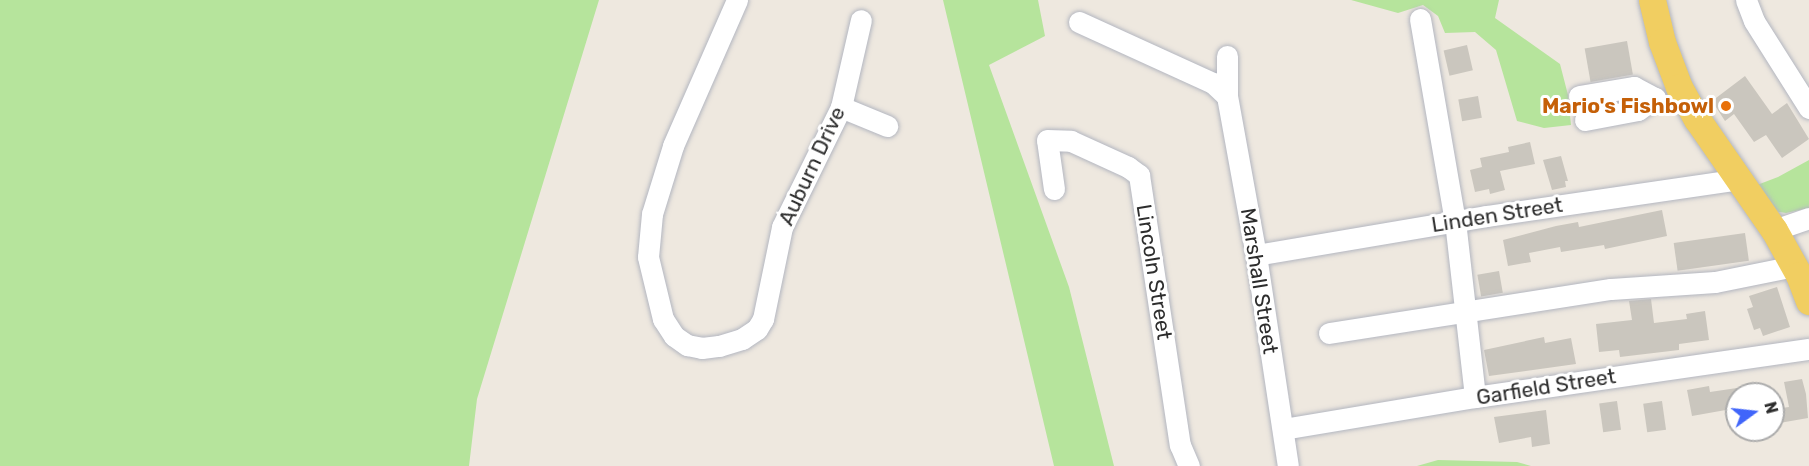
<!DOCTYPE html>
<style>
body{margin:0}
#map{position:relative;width:1809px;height:466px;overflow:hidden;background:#eee8df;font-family:Rubik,sans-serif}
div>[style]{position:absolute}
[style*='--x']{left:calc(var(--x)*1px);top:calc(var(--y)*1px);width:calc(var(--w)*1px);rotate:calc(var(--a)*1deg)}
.green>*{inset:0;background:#b6e49c}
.building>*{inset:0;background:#cac6be;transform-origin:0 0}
.roads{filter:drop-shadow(0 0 2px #b3b6c0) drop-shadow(0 0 2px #b3b6c0)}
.minor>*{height:21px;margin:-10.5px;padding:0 10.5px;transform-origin:10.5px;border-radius:10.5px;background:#fff}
.major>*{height:27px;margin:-13.5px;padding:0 13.5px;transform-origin:13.5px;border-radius:13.5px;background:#f1ce61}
.dots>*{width:16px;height:16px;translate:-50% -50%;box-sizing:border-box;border:3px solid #fff;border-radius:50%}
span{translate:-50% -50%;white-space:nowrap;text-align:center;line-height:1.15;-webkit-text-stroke:6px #fff;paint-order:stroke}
.food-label{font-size:21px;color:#c56008;font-weight:700}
.right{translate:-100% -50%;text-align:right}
.street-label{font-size:21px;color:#2d2d2d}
.north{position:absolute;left:1725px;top:382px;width:60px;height:60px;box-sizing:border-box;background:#fff;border:2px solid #ababab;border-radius:50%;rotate:75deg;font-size:16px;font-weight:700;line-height:24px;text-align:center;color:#2d2d2d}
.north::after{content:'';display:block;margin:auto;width:21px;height:27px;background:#4065fa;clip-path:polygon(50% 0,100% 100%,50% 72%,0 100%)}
</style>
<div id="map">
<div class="green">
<i style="clip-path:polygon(0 0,599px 0,477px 399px,469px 466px,0 466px)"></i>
<i style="clip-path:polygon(943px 0,1038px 0,1045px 36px,989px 65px,1069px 287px,1114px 466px,1054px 466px)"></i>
<i style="clip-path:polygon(1351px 0,1499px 0,1495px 18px,1560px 64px,1568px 95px,1571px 125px,1544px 128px,1517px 121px,1496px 50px,1475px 32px,1445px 33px,1438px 16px,1423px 5px,1398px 13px)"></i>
<i style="clip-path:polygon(1809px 160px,1809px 208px,1786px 213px,1773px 211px,1757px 185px,1778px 177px)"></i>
<i style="clip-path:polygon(1438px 460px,1517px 462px,1531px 466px,1417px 466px)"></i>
</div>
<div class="building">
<i style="left:1627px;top:41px;width:34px;height:43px;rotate:80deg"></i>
<i style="left:1467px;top:45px;width:26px;height:24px;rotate:77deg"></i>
<i style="clip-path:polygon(1745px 76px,1772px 114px,1787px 103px,1809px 139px,1782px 158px,1766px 135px,1754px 142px,1734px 114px,1725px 121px,1712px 101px)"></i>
<i style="left:1478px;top:96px;width:22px;height:20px;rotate:80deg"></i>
<i style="clip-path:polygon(1530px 142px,1535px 164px,1500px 171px,1505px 190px,1490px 194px,1489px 189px,1475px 192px,1470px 170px,1482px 167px,1480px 158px,1509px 152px,1508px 147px)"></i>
<i style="clip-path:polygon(1561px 156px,1568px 181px,1565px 181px,1566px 187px,1552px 190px,1543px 160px)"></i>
<i style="clip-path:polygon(1662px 210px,1667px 236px,1605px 249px,1604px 245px,1561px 252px,1560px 247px,1529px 253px,1531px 262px,1508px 266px,1503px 240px,1556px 226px,1578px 222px,1579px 227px)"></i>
<i style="left:1745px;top:233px;width:28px;height:72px;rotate:82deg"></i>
<i style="left:1499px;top:271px;width:22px;height:22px;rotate:80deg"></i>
<i style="clip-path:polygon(1777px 287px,1790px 327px,1763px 336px,1760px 328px,1754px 330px,1747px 309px,1753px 307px,1749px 296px)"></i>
<i style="clip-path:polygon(1651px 299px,1654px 323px,1687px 319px,1686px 314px,1705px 311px,1709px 340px,1679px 344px,1679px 350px,1620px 357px,1619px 350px,1599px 352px,1596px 324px,1632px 320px,1629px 301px)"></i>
<i style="clip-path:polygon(1544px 337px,1545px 343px,1571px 338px,1576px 364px,1489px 376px,1484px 350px)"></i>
<i style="clip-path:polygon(1802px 379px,1806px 394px,1808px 418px,1773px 424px,1773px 409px,1789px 407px,1784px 382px)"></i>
<i style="clip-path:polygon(1709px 386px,1710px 392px,1737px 388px,1737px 408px,1692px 416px,1687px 390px)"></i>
<i style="left:1617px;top:401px;width:29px;height:18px;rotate:82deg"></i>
<i style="left:1662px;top:401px;width:29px;height:19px;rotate:82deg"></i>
<i style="clip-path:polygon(1546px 410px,1550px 444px,1532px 447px,1531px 437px,1499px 443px,1494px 417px)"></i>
</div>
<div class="roads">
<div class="minor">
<i style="--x:737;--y:0;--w:159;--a:113.7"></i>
<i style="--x:673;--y:146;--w:71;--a:107.2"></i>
<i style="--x:652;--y:214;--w:43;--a:95.3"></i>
<i style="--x:648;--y:257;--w:64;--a:76.4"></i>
<i style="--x:663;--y:319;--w:20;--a:57"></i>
<i style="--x:674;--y:336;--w:16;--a:35"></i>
<i style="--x:687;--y:345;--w:15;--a:11"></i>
<i style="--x:702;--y:348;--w:17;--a:-7"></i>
<i style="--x:719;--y:346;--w:24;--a:-17"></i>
<i style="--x:742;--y:339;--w:18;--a:-34"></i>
<i style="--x:757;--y:329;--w:12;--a:-59"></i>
<i style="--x:763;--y:319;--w:94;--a:-78.3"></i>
<i style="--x:782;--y:227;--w:134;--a:-63.8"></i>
<i style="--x:841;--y:107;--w:89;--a:-77.1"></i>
<i style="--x:1746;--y:0;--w:22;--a:69"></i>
<i style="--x:1754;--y:21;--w:103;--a:57.7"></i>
<i style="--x:1420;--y:19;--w:205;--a:80.2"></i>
<i style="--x:1455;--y:221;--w:177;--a:83.5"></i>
<i style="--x:1079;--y:22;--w:147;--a:24.5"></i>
<i style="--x:1213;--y:83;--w:19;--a:43"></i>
<i style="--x:1227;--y:96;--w:162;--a:79.7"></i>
<i style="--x:1256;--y:255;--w:213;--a:81.4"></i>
<i style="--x:1227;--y:96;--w:40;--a:-90"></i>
<i style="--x:1579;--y:96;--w:56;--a:-9.3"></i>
<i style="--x:1634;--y:87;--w:24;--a:28"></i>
<i style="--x:841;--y:107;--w:50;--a:22.4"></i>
<i style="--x:1585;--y:120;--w:54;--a:-10.7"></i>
<i style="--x:1638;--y:110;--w:21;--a:-35"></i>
<i style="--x:1054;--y:189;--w:49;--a:-98.1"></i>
<i style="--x:1047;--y:140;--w:24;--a:2"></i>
<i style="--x:1071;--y:141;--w:63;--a:24.5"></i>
<i style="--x:1128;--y:167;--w:14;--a:36"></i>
<i style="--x:1139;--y:175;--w:273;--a:81.4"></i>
<i style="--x:1180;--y:445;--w:23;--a:67"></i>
<i style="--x:1774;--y:230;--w:37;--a:-19"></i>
<i style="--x:1256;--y:255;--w:233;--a:-9.6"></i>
<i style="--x:1486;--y:216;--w:256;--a:-8.3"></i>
<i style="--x:1329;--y:333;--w:285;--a:-8.9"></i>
<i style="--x:1611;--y:289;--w:104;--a:-3.9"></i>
<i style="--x:1715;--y:282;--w:81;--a:-11.4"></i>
<i style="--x:1283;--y:429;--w:195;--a:-9.5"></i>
<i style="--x:1475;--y:397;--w:337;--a:-8.2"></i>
</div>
<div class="major">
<i style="--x:1652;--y:0;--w:43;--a:76.6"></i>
<i style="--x:1662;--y:42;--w:48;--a:69.3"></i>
<i style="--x:1679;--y:87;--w:37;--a:61"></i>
<i style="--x:1697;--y:119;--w:135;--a:55.3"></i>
<i style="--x:1774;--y:230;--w:51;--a:60.9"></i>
<i style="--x:1799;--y:275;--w:28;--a:69"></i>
</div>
</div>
<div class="dots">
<i style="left:1726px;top:106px;background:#e8710a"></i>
</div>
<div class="food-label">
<span class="right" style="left:1714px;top:106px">Mario's Fishbowl</span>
</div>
<div class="street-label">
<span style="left:812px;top:166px;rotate:-65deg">Auburn Drive</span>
<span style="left:1497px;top:215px;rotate:-9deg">Linden Street</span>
<span style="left:1154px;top:272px;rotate:81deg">Lincoln Street</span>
<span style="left:1259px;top:281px;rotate:81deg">Marshall Street</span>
<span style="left:1546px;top:387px;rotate:-9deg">Garfield Street</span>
</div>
<div class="north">N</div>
</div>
